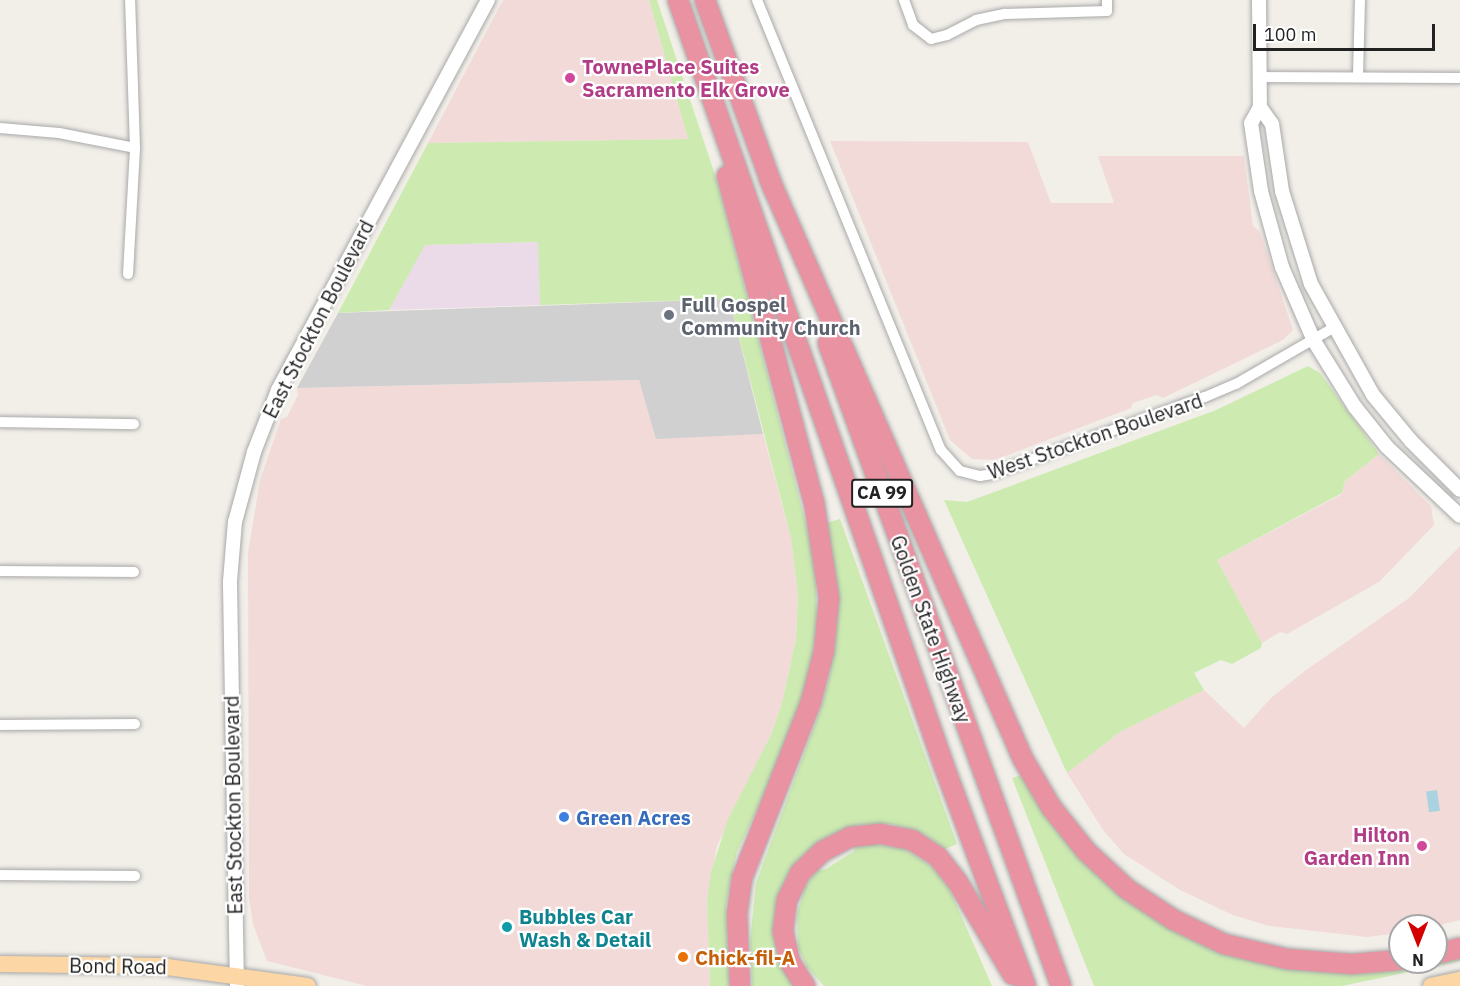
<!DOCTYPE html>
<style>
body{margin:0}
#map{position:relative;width:1460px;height:986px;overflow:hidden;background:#f2efe9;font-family:"IBM Plex Sans",sans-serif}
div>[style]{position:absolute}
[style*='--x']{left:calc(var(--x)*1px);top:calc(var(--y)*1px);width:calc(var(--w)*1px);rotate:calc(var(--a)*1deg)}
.commercial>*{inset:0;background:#f2dad9}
.industrial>*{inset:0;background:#ebdbe8}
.religious>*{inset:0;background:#d0d0d0}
.grass>*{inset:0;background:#cdebb0}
.water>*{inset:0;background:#aad3df;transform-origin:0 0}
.roads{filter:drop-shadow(0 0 2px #a9a9a9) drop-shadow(0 0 2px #a9a9a9)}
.minor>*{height:10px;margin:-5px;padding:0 5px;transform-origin:5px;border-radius:5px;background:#fff}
.tertiary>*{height:14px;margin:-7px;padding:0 7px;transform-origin:7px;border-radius:7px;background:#fff}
.primary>*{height:16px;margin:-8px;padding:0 8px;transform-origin:8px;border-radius:8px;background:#fcd6a4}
.motorway>*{height:20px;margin:-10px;padding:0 10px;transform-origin:10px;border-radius:10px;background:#e892a2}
.dots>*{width:16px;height:16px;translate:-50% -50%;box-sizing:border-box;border:3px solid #fff;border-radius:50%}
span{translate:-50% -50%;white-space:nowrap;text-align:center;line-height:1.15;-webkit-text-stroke:4.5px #fff;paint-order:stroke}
.shield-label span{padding:2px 4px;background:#fff;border:2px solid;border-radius:4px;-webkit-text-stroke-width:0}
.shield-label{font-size:18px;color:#222;font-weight:700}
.hotel-label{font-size:20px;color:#b23c85;font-weight:700}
.left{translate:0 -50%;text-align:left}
.right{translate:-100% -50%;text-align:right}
.worship-label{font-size:20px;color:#5b616d;font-weight:700}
.street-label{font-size:20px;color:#222}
.shop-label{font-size:20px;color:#366cbe;font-weight:700}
.culture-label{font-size:20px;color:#0d838f;font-weight:700}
.food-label{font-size:20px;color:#c56008;font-weight:700}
.north{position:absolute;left:1388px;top:914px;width:60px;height:60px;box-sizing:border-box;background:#fff;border:2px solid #a7a7a7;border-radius:50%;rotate:180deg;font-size:16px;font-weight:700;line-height:24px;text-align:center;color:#222}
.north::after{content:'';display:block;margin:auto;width:21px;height:27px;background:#d40000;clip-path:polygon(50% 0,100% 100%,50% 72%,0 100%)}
.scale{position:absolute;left:1253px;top:24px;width:182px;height:27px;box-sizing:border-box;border:3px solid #222;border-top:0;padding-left:8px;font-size:18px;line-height:21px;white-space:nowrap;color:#222;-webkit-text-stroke:4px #fff;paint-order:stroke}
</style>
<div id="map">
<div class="commercial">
<i style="clip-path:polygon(503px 0,649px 0,688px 139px,428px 143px)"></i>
<i style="clip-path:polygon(830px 141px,1028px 142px,1051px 203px,1114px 203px,1098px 156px,1244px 156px,1253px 226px,1260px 232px,1293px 330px,1283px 340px,1163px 398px,1156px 395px,1133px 403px,1131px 408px,995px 460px,972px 459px,950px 440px)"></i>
<i style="clip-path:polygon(639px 380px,657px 438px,763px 434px,791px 538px,798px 594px,796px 639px,782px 703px,771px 735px,717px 846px,707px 901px,710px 986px,367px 986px,267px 961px,253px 924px,249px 898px,248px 553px,260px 480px,281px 419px,287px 417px,298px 395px,297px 388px)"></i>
<i style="clip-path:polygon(1379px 454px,1431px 506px,1434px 525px,1379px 582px,1287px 634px,1280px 632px,1262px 643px,1217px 560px,1342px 494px,1345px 481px)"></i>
<i style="clip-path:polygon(1460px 546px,1460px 920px,1436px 926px,1400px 926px,1400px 933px,1367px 937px,1269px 926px,1233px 915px,1180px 890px,1124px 854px,1103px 830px,1067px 773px,1120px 732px,1204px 690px,1244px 728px,1271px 698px,1302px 673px,1409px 598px)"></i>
</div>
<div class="industrial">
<i style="clip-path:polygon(539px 242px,540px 305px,389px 310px,424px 245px)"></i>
</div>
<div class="religious">
<i style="clip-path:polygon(729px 299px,763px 434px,656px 439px,639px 380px,297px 388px,338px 313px)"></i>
</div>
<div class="grass">
<i style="clip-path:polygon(649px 0,657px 0,718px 184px,815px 559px,817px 619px,810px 676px,788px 744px,737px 852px,731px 878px,726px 905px,729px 986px,710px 986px,707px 901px,711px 872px,728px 819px,771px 735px,782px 703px,796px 639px,798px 594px,791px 538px,729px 299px,540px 305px,538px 242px,425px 245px,389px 310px,338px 313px,428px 143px,688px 139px)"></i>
<i style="clip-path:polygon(1308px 366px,1320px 373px,1379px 454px,1345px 481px,1342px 493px,1217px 560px,1262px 643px,1261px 648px,1232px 664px,1221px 660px,1194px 673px,1204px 690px,1120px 732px,1067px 773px,944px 500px,967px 502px,1216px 410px)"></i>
<i style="clip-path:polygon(840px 519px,957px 844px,945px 849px,922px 833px,891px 824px,857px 825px,826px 837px,800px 858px,784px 883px,776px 909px,796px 986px,752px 986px,750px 941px,756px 883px,821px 708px,830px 673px,837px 601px,826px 523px)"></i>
<i style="clip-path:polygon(1026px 774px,1079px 853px,1223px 951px,1275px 966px,1332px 972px,1373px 972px,1460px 956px,1460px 961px,1342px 986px,1094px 986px,1012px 778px)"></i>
<i style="clip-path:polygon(871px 844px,905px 849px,932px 867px,949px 888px,992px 986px,824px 986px,807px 967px,798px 948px,797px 915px,804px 889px,815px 871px,826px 869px,854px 851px,855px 846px)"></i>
</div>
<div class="water">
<i style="left:1437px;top:790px;width:21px;height:11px;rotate:82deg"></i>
</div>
<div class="roads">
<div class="minor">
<i style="--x:757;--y:0;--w:486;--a:67.8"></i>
<i style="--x:941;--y:450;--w:28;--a:48"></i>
<i style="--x:960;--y:471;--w:21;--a:14"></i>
<i style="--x:980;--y:476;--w:12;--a:-9"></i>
<i style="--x:992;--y:474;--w:226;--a:-19.9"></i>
<i style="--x:1205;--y:397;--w:34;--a:-23"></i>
<i style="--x:1236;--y:384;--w:112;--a:-30"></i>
<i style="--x:904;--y:0;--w:27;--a:70"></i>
<i style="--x:913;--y:25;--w:23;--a:38"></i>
<i style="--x:931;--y:39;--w:16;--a:-14"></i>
<i style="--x:947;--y:35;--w:33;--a:-27"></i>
<i style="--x:976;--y:20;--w:30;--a:-12"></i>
<i style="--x:1005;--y:14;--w:102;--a:-1.7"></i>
<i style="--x:1107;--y:11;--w:11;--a:-90"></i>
<i style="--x:1358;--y:76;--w:76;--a:-88.5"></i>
<i style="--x:1258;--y:77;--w:202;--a:0.3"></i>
<i style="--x:0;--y:128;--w:59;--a:4.8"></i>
<i style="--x:59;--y:133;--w:77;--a:11.2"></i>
<i style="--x:128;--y:274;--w:126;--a:-86.8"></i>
<i style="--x:135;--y:148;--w:148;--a:-91.9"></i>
<i style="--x:0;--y:422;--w:134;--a:0.9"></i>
<i style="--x:0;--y:571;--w:134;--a:0.4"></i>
<i style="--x:0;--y:725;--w:135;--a:-0.4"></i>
<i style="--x:0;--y:875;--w:135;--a:0.4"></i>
</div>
<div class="tertiary">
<i style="--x:1259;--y:0;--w:107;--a:89.5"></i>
<i style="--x:1260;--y:107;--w:21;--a:55"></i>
<i style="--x:1272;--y:124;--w:68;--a:81.5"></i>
<i style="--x:1282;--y:191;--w:97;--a:72.7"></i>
<i style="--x:1311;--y:284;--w:127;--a:60.8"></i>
<i style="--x:1373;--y:395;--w:60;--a:50.4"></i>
<i style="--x:1411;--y:441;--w:69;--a:45"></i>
<i style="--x:1260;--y:107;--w:18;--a:119"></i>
<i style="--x:1251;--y:123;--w:69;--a:81.6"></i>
<i style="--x:1261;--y:191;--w:79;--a:74.6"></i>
<i style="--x:1282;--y:267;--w:81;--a:66.6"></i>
<i style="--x:1314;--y:341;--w:78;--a:58.2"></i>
<i style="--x:1355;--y:407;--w:51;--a:51.3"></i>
<i style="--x:1387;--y:447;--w:100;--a:43.4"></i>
<i style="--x:237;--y:986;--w:405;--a:-91"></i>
<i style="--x:230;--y:581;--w:59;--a:-85.2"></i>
<i style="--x:235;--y:522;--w:73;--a:-74.8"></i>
<i style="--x:254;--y:452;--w:66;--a:-68.8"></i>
<i style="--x:278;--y:390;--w:443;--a:-61.7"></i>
</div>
<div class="primary">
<i style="--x:0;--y:964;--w:160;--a:0.7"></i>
<i style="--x:160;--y:966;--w:149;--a:7.7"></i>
<i style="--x:1431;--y:986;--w:30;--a:-12"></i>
</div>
<div class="motorway">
<i style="--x:678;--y:0;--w:811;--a:70.85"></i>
<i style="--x:944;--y:766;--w:235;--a:69.6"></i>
<i style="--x:705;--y:0;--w:203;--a:70.1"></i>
<i style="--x:727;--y:176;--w:337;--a:75.1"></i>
<i style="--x:814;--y:502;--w:97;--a:81.1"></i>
<i style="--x:829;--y:598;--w:53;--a:95.4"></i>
<i style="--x:824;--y:651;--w:53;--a:104.3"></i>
<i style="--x:811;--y:702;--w:189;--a:111.4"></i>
<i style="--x:742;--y:878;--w:37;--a:98"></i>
<i style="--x:737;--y:915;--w:71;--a:87.6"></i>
<i style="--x:769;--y:178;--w:634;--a:66.39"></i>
<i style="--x:1023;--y:759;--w:56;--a:59.7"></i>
<i style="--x:1051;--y:807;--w:56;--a:51.5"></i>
<i style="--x:1086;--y:851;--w:56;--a:42.8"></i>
<i style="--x:1127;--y:889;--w:56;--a:33.4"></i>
<i style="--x:1174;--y:920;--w:55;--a:25.6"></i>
<i style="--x:1224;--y:944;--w:65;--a:13.4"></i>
<i style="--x:1287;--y:959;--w:65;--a:4.4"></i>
<i style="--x:1352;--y:964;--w:48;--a:-4.8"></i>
<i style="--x:828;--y:343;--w:684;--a:70.08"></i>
<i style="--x:1436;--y:954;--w:25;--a:-14"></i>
<i style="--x:805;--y:986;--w:28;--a:-122"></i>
<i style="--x:790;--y:962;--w:32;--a:-103"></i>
<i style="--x:783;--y:931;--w:31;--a:-83"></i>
<i style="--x:787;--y:900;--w:30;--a:-64"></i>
<i style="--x:800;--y:873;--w:32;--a:-44"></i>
<i style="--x:823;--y:851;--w:30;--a:-27"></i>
<i style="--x:850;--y:837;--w:31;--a:-6"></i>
<i style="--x:881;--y:834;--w:32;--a:11"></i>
<i style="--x:912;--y:840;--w:31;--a:33"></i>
<i style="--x:938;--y:857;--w:31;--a:52"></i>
<i style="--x:957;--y:881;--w:109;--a:59.2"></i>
</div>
</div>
<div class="dots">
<i style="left:570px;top:78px;background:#d1479c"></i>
<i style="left:669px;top:315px;background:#6b7280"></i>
<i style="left:564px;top:817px;background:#3f7fe0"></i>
<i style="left:1422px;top:846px;background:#d1479c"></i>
<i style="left:507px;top:927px;background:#0f9aa8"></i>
<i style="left:683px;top:957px;background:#e8710a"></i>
</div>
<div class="shield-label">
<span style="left:882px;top:493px">CA 99</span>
</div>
<div class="hotel-label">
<span class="left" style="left:582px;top:78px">TownePlace Suites<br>Sacramento Elk Grove</span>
<span class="right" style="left:1410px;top:846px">Hilton<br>Garden Inn</span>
</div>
<div class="worship-label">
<span class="left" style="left:681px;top:316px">Full Gospel<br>Community Church</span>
</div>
<div class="street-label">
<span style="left:318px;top:319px;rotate:-63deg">East Stockton Boulevard</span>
<span style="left:1095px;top:436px;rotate:-19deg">West Stockton Boulevard</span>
<span style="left:931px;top:629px;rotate:70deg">Golden State Highway</span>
<span style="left:233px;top:805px;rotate:-91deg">East Stockton Boulevard</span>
<span style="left:118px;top:966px;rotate:1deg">Bond Road</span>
</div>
<div class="shop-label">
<span class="left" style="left:576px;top:817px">Green Acres</span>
</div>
<div class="culture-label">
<span class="left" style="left:519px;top:928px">Bubbles Car<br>Wash &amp; Detail</span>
</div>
<div class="food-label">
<span class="left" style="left:695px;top:957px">Chick-fil-A</span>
</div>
<div class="north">N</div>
<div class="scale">100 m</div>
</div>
